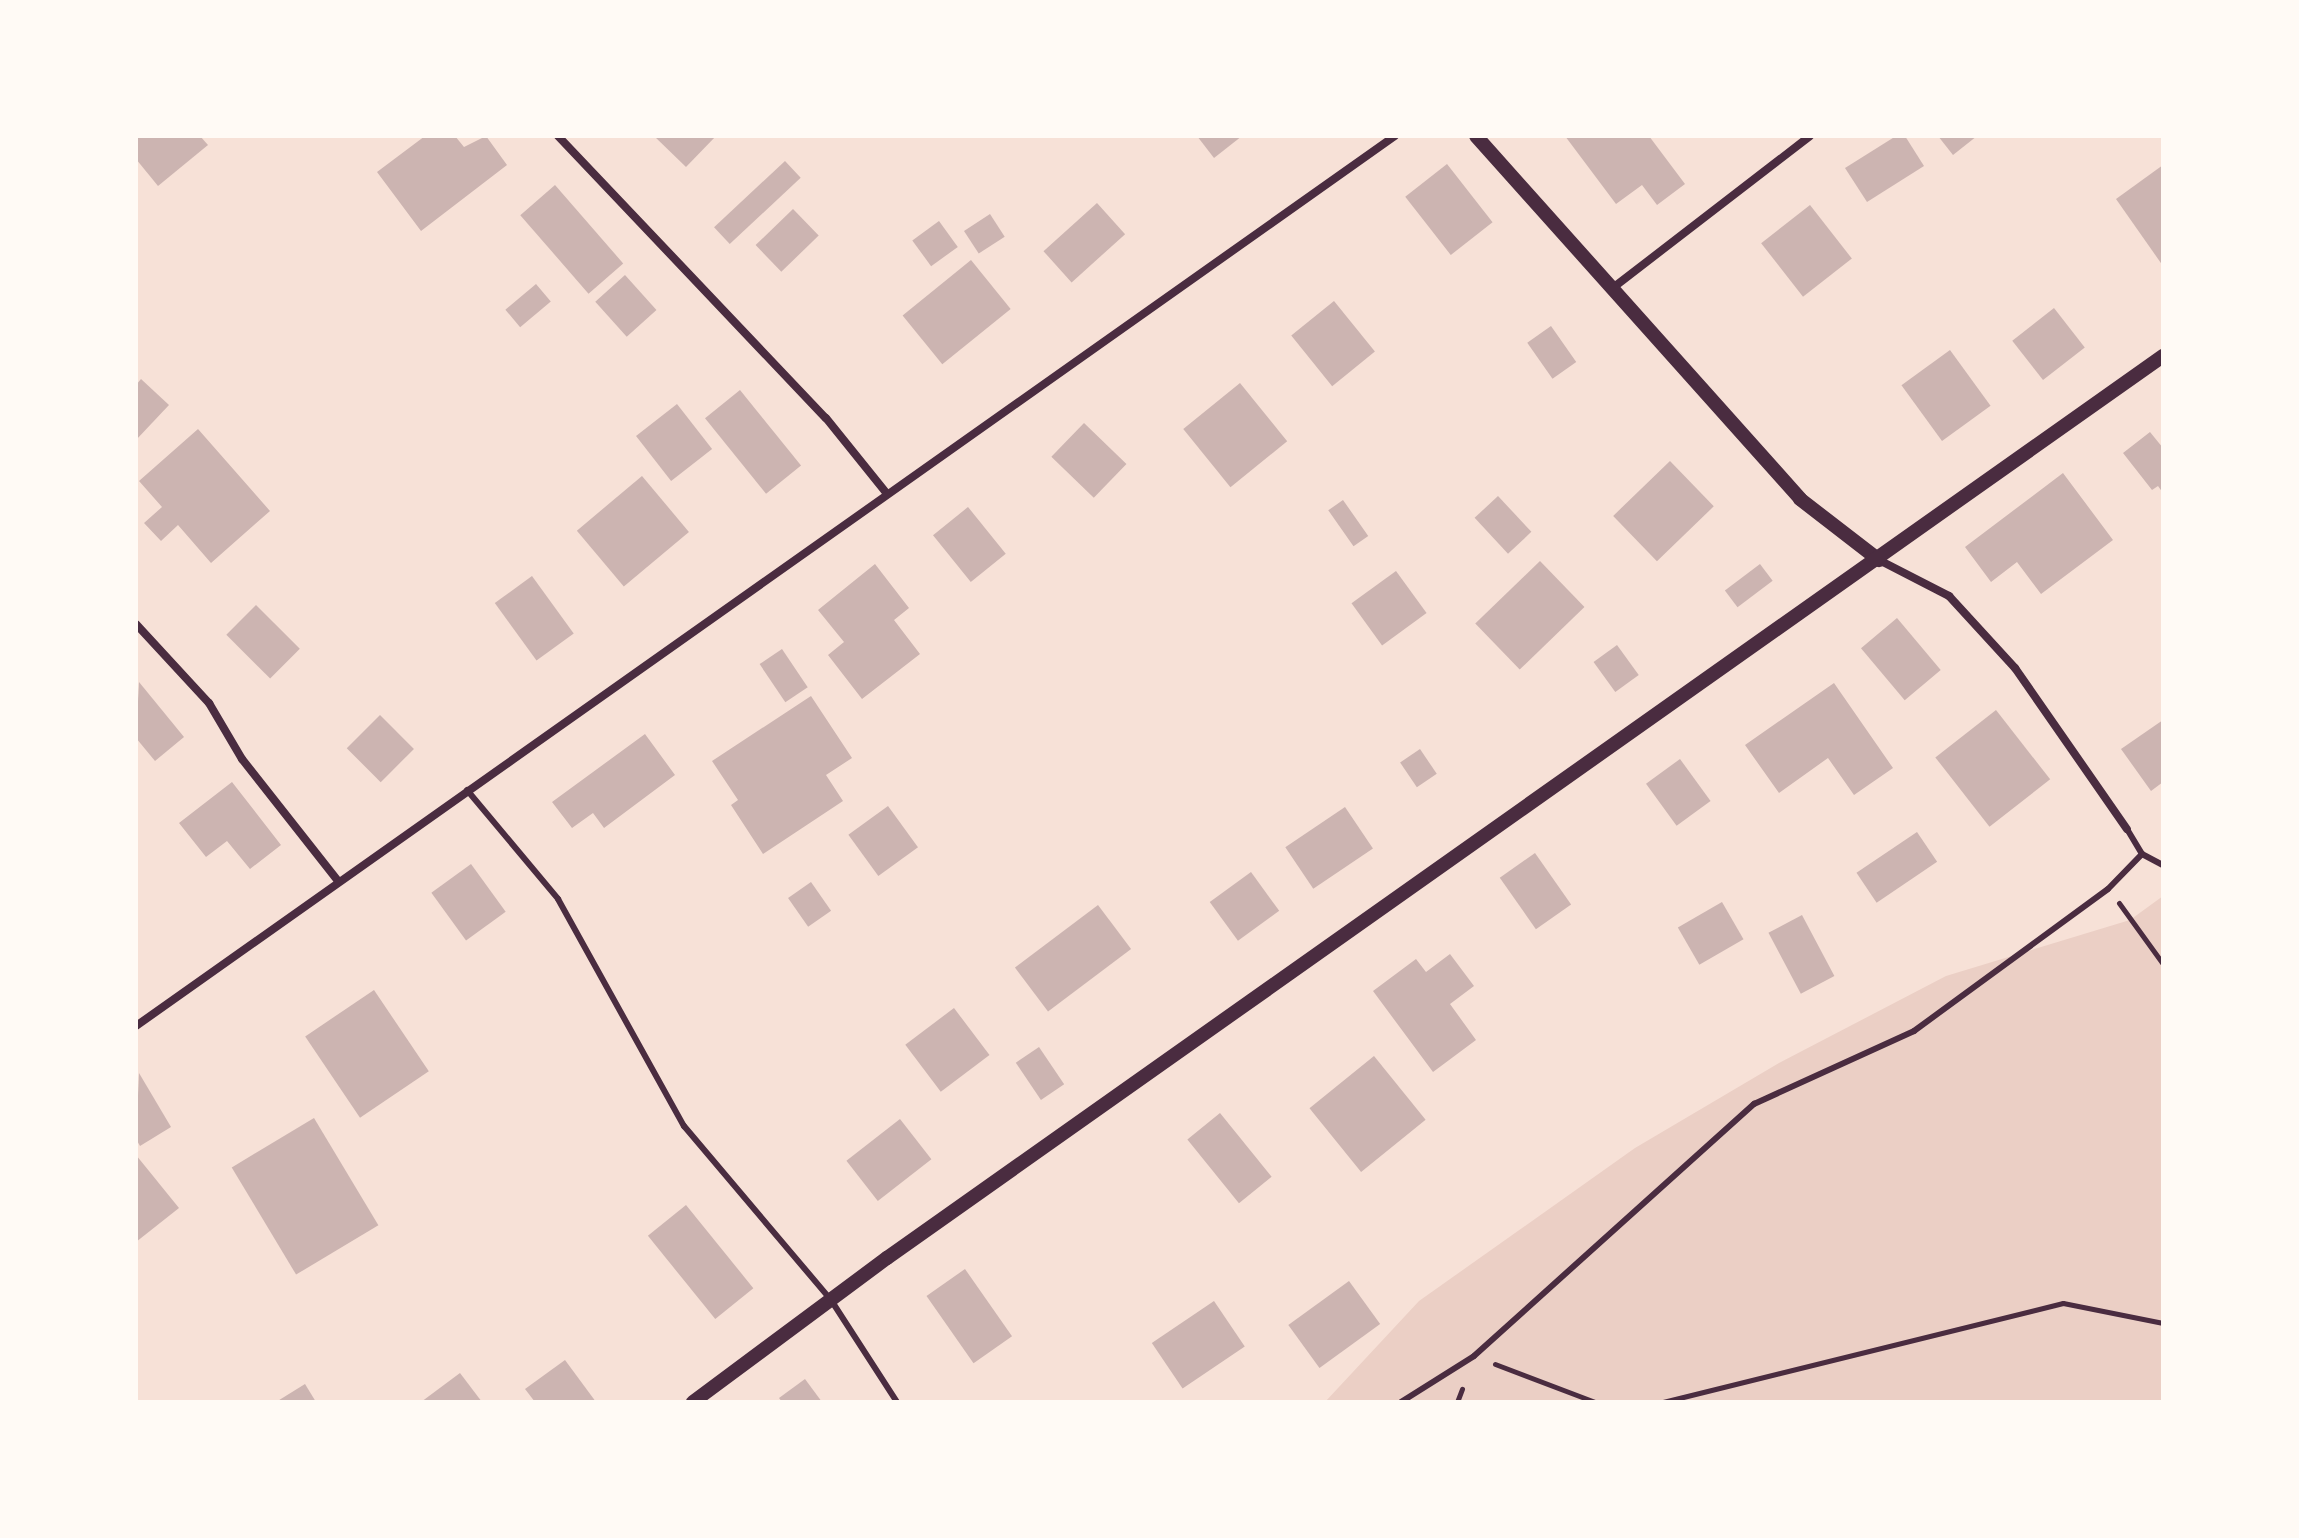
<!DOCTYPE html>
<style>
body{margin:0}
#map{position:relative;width:2299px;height:1538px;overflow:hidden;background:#f7e1d7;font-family:Lato,sans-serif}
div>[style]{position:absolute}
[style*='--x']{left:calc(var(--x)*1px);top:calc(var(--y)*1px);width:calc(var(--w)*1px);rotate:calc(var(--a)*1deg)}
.green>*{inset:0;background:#ebcfc5}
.building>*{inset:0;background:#ccb4b1;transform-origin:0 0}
.path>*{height:5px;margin:-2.5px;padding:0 2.5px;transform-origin:2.5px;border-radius:2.5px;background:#4a2c40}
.service>*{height:6px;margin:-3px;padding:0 3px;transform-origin:3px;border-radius:3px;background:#4a2c40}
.minor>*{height:8px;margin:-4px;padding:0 4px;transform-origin:4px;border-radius:4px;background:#4a2c40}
.tertiary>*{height:14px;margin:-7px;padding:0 7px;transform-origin:7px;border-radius:7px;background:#4a2c40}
span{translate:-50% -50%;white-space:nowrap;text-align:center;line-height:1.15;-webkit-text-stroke:7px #fffaf5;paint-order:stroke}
.frame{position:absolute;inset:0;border:138px solid #fffaf5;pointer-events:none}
</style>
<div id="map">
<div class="green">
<i style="clip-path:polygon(2163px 896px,2163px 1402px,1325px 1402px,1419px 1301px,1635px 1148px,1779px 1063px,1946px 976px,2130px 920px)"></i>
</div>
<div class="building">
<i style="clip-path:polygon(136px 136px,200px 136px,208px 145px,158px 186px,136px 159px)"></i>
<i style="clip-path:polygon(425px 136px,455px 136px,464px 147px,486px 136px,507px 165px,421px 231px,377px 172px)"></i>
<i style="clip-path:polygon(654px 136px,716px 136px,686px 167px)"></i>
<i style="clip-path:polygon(1197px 136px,1242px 136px,1214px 158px)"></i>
<i style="clip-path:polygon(1565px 136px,1649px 136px,1685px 184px,1657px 205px,1642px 185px,1616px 204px)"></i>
<i style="clip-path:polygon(1896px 136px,1905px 136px,1924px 166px,1867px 202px,1845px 168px)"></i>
<i style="clip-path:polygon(1938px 136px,1977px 136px,1953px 155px)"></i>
<i style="left:785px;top:161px;width:23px;height:97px;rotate:47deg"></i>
<i style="left:1447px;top:164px;width:74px;height:53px;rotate:52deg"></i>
<i style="clip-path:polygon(2163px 165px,2163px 266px,2116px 199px)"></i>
<i style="left:555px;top:185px;width:104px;height:46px;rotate:49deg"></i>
<i style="left:1097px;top:203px;width:42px;height:72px;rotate:48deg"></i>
<i style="left:1810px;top:205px;width:68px;height:62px;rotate:52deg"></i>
<i style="left:793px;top:209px;width:37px;height:52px;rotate:46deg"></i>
<i style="left:990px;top:214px;width:27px;height:31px;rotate:57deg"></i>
<i style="left:939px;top:221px;width:32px;height:33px;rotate:54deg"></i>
<i style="left:971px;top:260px;width:63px;height:88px;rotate:51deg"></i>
<i style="left:625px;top:275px;width:47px;height:40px;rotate:48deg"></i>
<i style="left:536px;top:284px;width:23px;height:40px;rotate:50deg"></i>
<i style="left:1334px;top:301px;width:65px;height:55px;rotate:51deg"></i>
<i style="left:2054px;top:308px;width:50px;height:53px;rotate:52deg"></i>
<i style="left:1551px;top:326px;width:44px;height:29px;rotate:55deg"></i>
<i style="left:1950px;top:350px;width:69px;height:60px;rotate:54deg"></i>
<i style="clip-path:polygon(141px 379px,169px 405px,136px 440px,136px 385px)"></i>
<i style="left:1240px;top:383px;width:75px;height:73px;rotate:51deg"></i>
<i style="left:740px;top:390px;width:97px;height:45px;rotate:51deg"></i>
<i style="left:677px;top:404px;width:57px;height:52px;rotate:52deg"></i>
<i style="left:1084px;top:423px;width:59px;height:47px;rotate:44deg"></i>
<i style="clip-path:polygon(198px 429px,270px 511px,211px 563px,178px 525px,161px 541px,144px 523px,162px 507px,139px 481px)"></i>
<i style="clip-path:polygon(2150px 432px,2163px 448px,2163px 493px,2158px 486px,2152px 490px,2123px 453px)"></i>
<i style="left:1670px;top:461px;width:63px;height:79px;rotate:46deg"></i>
<i style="clip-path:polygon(2063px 473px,2113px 540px,2041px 594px,2017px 562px,1991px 582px,1965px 547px)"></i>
<i style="left:642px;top:476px;width:73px;height:85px;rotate:50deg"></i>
<i style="left:1498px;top:496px;width:49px;height:32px;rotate:47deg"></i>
<i style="left:1343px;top:500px;width:44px;height:18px;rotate:55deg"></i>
<i style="left:968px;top:507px;width:60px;height:45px;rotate:51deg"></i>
<i style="left:1540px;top:561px;width:64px;height:90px;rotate:46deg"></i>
<i style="clip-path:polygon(875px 564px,909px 608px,894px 620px,920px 654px,862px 699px,828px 655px,844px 642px,818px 610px)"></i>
<i style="left:1760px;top:564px;width:21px;height:44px;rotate:53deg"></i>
<i style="left:1396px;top:571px;width:52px;height:55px;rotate:54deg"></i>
<i style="left:532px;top:576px;width:71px;height:46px;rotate:54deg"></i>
<i style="left:256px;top:605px;width:62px;height:42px;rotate:45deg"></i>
<i style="left:1897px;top:618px;width:68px;height:47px;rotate:50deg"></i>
<i style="left:1617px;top:645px;width:37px;height:29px;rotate:54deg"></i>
<i style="left:782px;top:649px;width:46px;height:27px;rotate:56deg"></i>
<i style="clip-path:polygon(139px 682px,184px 737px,155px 761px,136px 738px)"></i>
<i style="clip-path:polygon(1834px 683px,1893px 768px,1854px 795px,1828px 758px,1779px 793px,1745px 745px)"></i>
<i style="clip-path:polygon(811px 696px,852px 758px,826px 775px,843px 801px,763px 854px,731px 805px,738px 800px,712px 761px)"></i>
<i style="left:1996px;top:710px;width:88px;height:77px;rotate:52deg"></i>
<i style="left:380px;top:715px;width:48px;height:47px;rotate:45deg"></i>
<i style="clip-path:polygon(2163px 720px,2163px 782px,2151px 791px,2121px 749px)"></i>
<i style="clip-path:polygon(645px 734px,675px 775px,604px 828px,593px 813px,572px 828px,552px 802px)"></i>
<i style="left:1420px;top:749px;width:30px;height:24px;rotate:56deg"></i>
<i style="left:1680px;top:759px;width:52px;height:42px;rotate:54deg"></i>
<i style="clip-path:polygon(232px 782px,281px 845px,250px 869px,227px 841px,206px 857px,179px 823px)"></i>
<i style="left:888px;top:806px;width:51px;height:49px;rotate:54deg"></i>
<i style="left:1345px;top:807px;width:50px;height:72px;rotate:56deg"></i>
<i style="left:1917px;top:832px;width:36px;height:73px;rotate:56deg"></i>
<i style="left:1535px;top:853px;width:63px;height:43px;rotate:55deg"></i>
<i style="left:471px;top:864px;width:59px;height:49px;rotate:54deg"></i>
<i style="left:1251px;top:872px;width:48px;height:51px;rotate:54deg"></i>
<i style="left:811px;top:882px;width:35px;height:28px;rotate:55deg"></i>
<i style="left:1722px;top:902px;width:43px;height:51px;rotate:60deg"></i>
<i style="left:1098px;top:905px;width:55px;height:104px;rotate:53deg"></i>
<i style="left:1802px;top:915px;width:69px;height:38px;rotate:62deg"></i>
<i style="clip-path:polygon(1450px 954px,1474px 986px,1450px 1004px,1476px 1040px,1433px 1072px,1373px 991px,1416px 959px,1426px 972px)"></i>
<i style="left:374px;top:990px;width:98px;height:83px;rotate:56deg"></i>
<i style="left:954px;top:1008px;width:59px;height:61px;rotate:53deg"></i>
<i style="left:1039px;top:1047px;width:45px;height:28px;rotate:56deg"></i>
<i style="left:1374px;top:1056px;width:82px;height:83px;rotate:51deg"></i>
<i style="clip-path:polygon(139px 1073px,171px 1127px,140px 1146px,136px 1139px)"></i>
<i style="left:1220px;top:1113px;width:82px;height:42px;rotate:51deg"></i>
<i style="left:314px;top:1118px;width:125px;height:96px;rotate:59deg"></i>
<i style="left:900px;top:1119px;width:51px;height:68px;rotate:52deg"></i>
<i style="clip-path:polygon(136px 1155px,179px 1208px,136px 1242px)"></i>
<i style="left:686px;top:1205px;width:107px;height:49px;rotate:51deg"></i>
<i style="left:965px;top:1269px;width:82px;height:47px;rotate:55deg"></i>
<i style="left:1349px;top:1281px;width:53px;height:75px;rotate:54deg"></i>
<i style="left:1214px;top:1301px;width:55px;height:75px;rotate:56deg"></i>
<i style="clip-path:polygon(565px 1360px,596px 1402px,535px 1402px,525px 1389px)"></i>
<i style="clip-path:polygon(460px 1373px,482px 1402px,421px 1402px)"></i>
<i style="clip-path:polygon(805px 1379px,822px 1402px,782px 1402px,779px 1398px)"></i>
<i style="clip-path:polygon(305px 1384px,316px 1402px,276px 1402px)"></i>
</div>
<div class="path">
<i style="--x:2119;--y:903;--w:75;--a:54.2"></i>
<i style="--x:1495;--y:1364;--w:107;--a:20.8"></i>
<i style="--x:1457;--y:1402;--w:14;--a:-69"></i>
<i style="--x:1663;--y:1402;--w:412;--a:-13.9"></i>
<i style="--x:2063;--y:1303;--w:102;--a:11.3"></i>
</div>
<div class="service">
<i style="--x:467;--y:790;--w:142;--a:50.1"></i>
<i style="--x:558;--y:899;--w:260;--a:61"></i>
<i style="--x:684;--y:1126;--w:228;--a:49.8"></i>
<i style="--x:831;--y:1300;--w:121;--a:57.1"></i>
<i style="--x:2127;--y:829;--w:29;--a:59"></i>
<i style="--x:2142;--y:854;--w:24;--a:28"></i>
<i style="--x:1401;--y:1402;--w:86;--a:-32.2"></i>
<i style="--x:1474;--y:1356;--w:377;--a:-42"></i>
<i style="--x:1754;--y:1104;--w:176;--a:-24.5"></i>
<i style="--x:1914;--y:1031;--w:240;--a:-36.2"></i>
<i style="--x:2108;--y:889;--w:49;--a:-45.8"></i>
</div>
<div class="minor">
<i style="--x:558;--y:136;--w:389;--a:46.5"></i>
<i style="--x:826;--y:418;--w:97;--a:51.2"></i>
<i style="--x:1614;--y:287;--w:247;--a:-37.6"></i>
<i style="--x:1879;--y:560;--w:79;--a:27.2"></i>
<i style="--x:1949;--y:596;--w:98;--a:47.5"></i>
<i style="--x:2015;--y:668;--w:196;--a:55.2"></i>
<i style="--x:136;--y:624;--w:108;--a:47.3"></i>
<i style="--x:209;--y:703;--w:65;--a:59.5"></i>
<i style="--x:242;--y:759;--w:155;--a:51.8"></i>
<i style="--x:136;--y:1026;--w:1542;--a:-35.26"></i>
</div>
<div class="tertiary">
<i style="--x:1476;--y:136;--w:487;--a:48.2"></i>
<i style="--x:1800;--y:499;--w:100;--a:37.7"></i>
<i style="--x:693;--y:1402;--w:242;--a:-36.6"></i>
<i style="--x:887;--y:1258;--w:1563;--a:-35.26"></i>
</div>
<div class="frame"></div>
</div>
